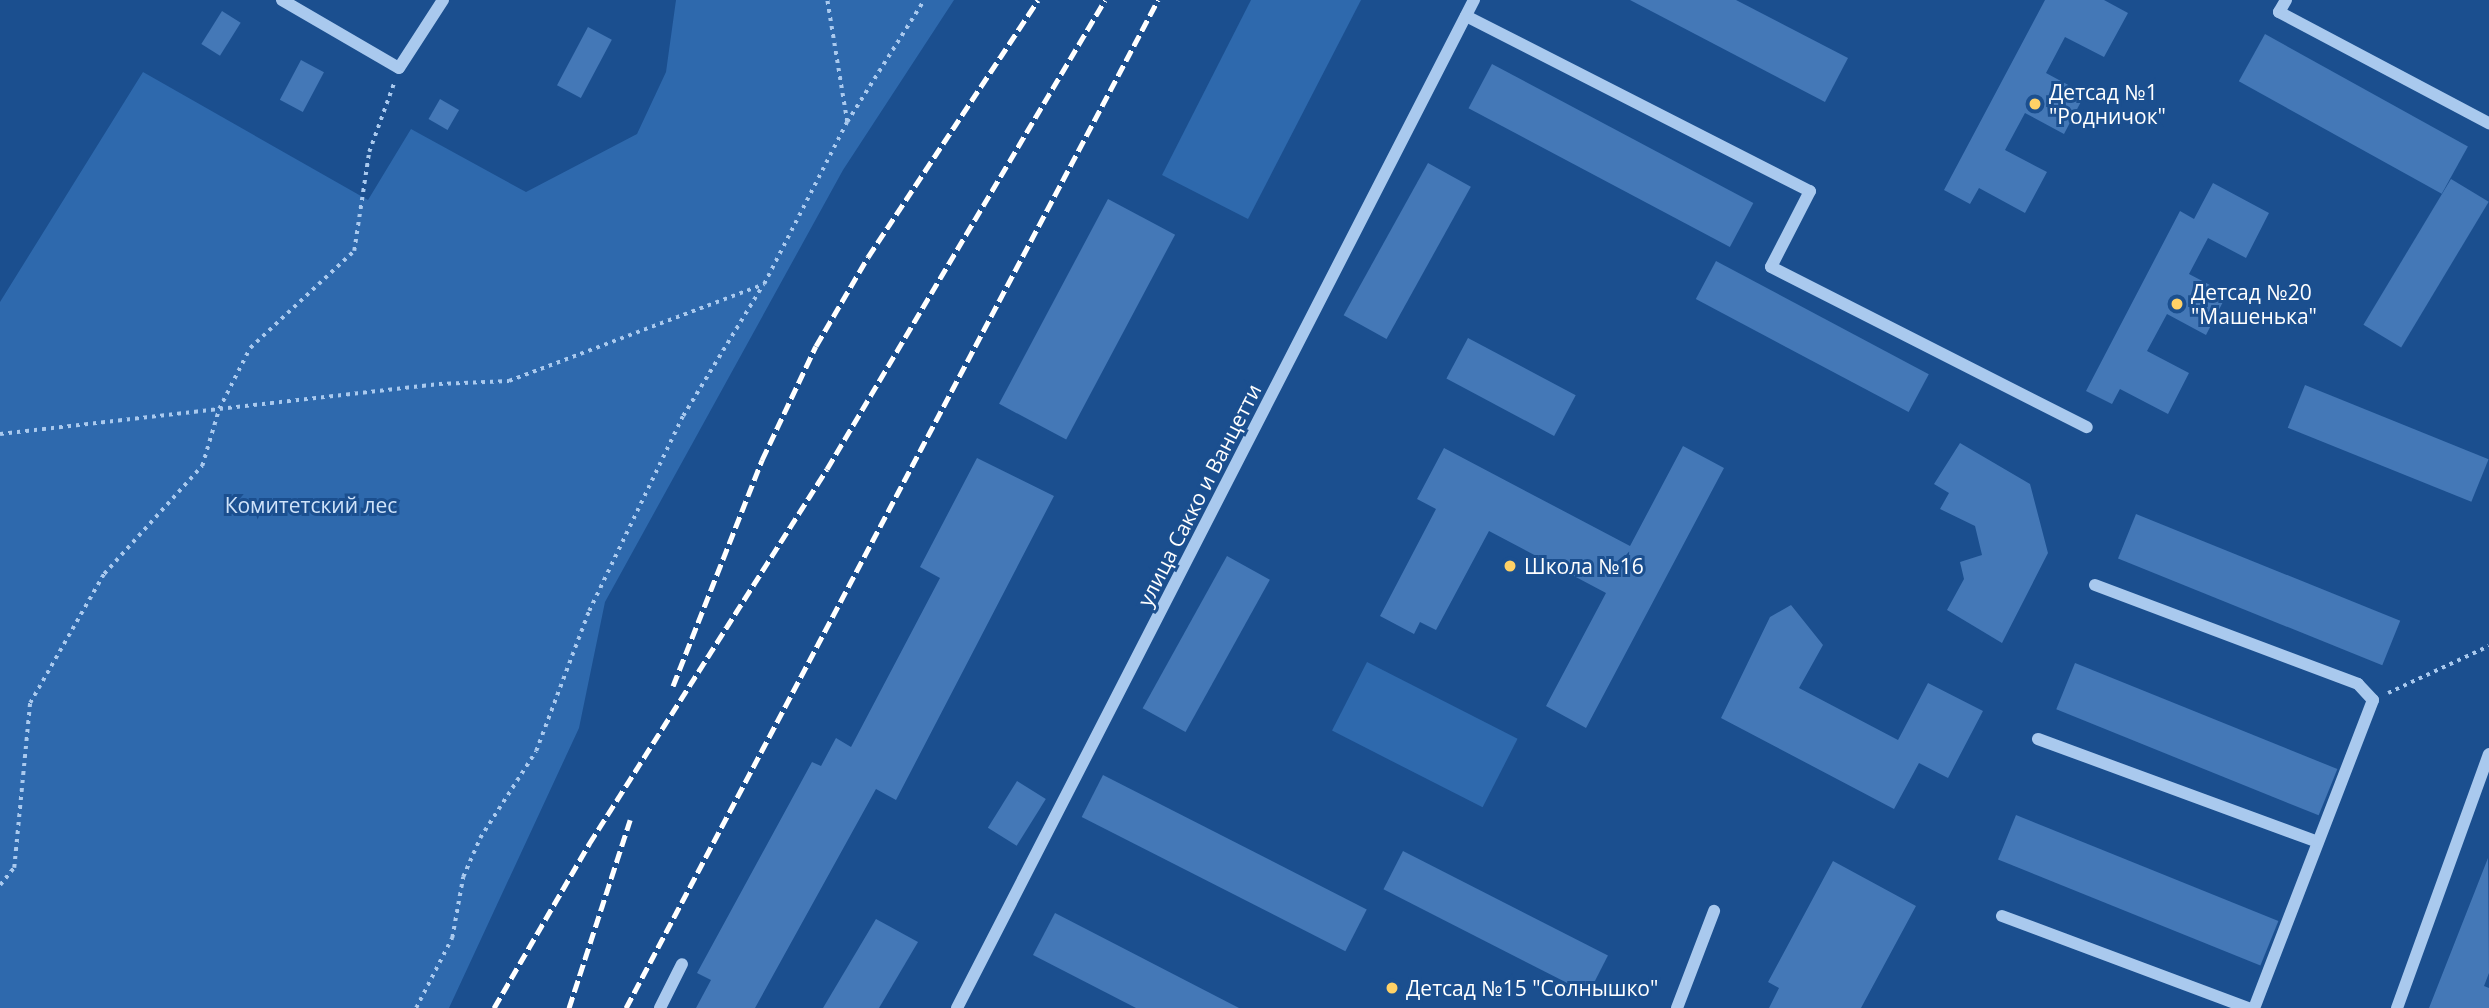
<!DOCTYPE html>
<meta charset="utf-8">
<style>
body{margin:0}
#map{position:relative;width:2489px;height:1008px;overflow:hidden;background:#1b4f8f;font-family:"Open Sans",sans-serif}
div>[style]{position:absolute}
[style*='--x']{left:calc(var(--x)*1px);top:calc(var(--y)*1px);width:calc(var(--w)*1px);rotate:calc(var(--a)*1deg)}
.green>*{inset:0;background:#2e69ad;transform-origin:0 0}
.building>*{inset:0;background:#4478b7;transform-origin:0 0}
.path>*{height:3.5px;margin-top:-1.75px;transform-origin:0;background:repeating-linear-gradient(90deg,#a9c9ee 0 3.5px,transparent 0 8.5px)}
.minor>*{height:12px;margin:-6px;padding:0 6px;transform-origin:6px;border-radius:6px;background:#a9c9ee}
.rail>*{height:5px;margin-top:-2.5px;transform-origin:0;background:repeating-linear-gradient(90deg,#fff 0 12px,transparent 0 17px)}
.dots>*{width:19px;height:19px;translate:-50% -50%;box-sizing:border-box;border:4px solid #1b4f8f;border-radius:50%}
span{translate:-50% -50%;white-space:nowrap;text-align:center;line-height:1.15;-webkit-text-stroke:6px #1b4f8f;paint-order:stroke}
.poi-label{font-size:21px;color:#fff}
.left{translate:0 -50%;text-align:left}
.street-label{font-size:21px;color:#fff}
.park-label{font-size:21px;color:#cfe3fa}
</style>
<div id="map">
<div class="green">
<i style="clip-path:polygon(676px 0,954px 0,843px 170px,605px 602px,579px 728px,449px 1008px,0 1008px,0 302px,143px 72px,368px 200px,411px 129px,526px 192px,637px 134px,666px 72px)"></i>
<i style="clip-path:polygon(1251px 0,1361px 0,1248px 219px,1162px 175px)"></i>
<i style="left:1367px;top:662px;width:169px;height:77px;rotate:27deg"></i>
</div>
<div class="building">
<i style="clip-path:polygon(1630px 0,1736px 0,1848px 58px,1825px 102px)"></i>
<i style="clip-path:polygon(2045px 0,2104px 0,2128px 13px,2104px 57px,2065px 37px,2046px 73px,2085px 94px,2064px 134px,2025px 113px,2005px 150px,2047px 172px,2025px 213px,1979px 188px,1970px 204px,1944px 190px)"></i>
<i style="left:222px;top:11px;width:22px;height:39px;rotate:32deg"></i>
<i style="left:588px;top:27px;width:27px;height:66px;rotate:28deg"></i>
<i style="left:2265px;top:34px;width:232px;height:54px;rotate:29deg"></i>
<i style="left:301px;top:60px;width:26px;height:45px;rotate:28deg"></i>
<i style="left:1492px;top:64px;width:296px;height:50px;rotate:28deg"></i>
<i style="left:440px;top:99px;width:22px;height:23px;rotate:30deg"></i>
<i style="left:1428px;top:163px;width:49px;height:174px;rotate:29deg"></i>
<i style="left:2451px;top:179px;width:44px;height:170px;rotate:31deg"></i>
<i style="clip-path:polygon(2213px 183px,2269px 213px,2246px 258px,2208px 238px,2189px 274px,2227px 294px,2206px 335px,2167px 314px,2147px 351px,2189px 373px,2168px 414px,2120px 389px,2112px 404px,2086px 391px,2180px 211px,2194px 219px)"></i>
<i style="left:1108px;top:199px;width:76px;height:232px;rotate:28deg"></i>
<i style="left:1716px;top:261px;width:241px;height:43px;rotate:28deg"></i>
<i style="left:1468px;top:338px;width:122px;height:46px;rotate:28deg"></i>
<i style="left:2305px;top:385px;width:198px;height:46px;rotate:22deg"></i>
<i style="clip-path:polygon(1960px 443px,2030px 484px,2048px 553px,2002px 643px,1947px 610px,1964px 579px,1960px 562px,1982px 555px,1975px 526px,1940px 509px,1949px 493px,1934px 484px)"></i>
<i style="clip-path:polygon(1683px 446px,1724px 468px,1586px 728px,1546px 706px,1606px 593px,1489px 531px,1436px 630px,1420px 622px,1414px 634px,1380px 616px,1436px 509px,1417px 499px,1444px 448px,1630px 546px)"></i>
<i style="clip-path:polygon(977px 458px,1054px 496px,896px 800px,876px 789px,755px 1008px,696px 1008px,711px 980px,697px 973px,812px 762px,821px 766px,836px 738px,851px 747px,940px 578px,920px 567px)"></i>
<i style="left:2136px;top:514px;width:285px;height:48px;rotate:22deg"></i>
<i style="left:1227px;top:556px;width:49px;height:174px;rotate:29deg"></i>
<i style="clip-path:polygon(1791px 605px,1823px 645px,1799px 688px,1898px 740px,1928px 683px,1983px 711px,1948px 778px,1919px 763px,1894px 809px,1721px 718px,1770px 617px)"></i>
<i style="left:2075px;top:663px;width:283px;height:50px;rotate:22deg"></i>
<i style="left:1103px;top:775px;width:296px;height:47px;rotate:27deg"></i>
<i style="left:1017px;top:781px;width:34px;height:55px;rotate:32deg"></i>
<i style="left:2016px;top:815px;width:283px;height:48px;rotate:22deg"></i>
<i style="left:1403px;top:851px;width:230px;height:43px;rotate:27deg"></i>
<i style="clip-path:polygon(2488px 858px,2489px 973px,2484px 986px,2489px 988px,2489px 1008px,2429px 1008px)"></i>
<i style="clip-path:polygon(1833px 861px,1916px 906px,1861px 1008px,1769px 1008px,1779px 988px,1768px 982px)"></i>
<i style="clip-path:polygon(1055px 913px,1239px 1008px,1136px 1008px,1033px 955px)"></i>
<i style="clip-path:polygon(876px 919px,918px 942px,879px 1008px,823px 1008px)"></i>
</div>
<div class="path">
<i style="--x:847;--y:122;--w:144;--a:-57.7"></i>
<i style="--x:0;--y:434;--w:442;--a:-6.5"></i>
<i style="--x:439;--y:384;--w:70;--a:-2.5"></i>
<i style="--x:509;--y:381;--w:273;--a:-20.8"></i>
<i style="--x:764;--y:284;--w:182;--a:-62.9"></i>
<i style="--x:847;--y:122;--w:124;--a:-99.3"></i>
<i style="--x:2388;--y:693;--w:111;--a:-25"></i>
<i style="--x:0;--y:885;--w:22;--a:-51"></i>
<i style="--x:14;--y:868;--w:166;--a:-84.5"></i>
<i style="--x:30;--y:703;--w:149;--a:-60.2"></i>
<i style="--x:104;--y:574;--w:146;--a:-47.8"></i>
<i style="--x:202;--y:466;--w:59;--a:-73.4"></i>
<i style="--x:219;--y:409;--w:68;--a:-63.1"></i>
<i style="--x:250;--y:348;--w:142;--a:-43"></i>
<i style="--x:354;--y:251;--w:100;--a:-81.4"></i>
<i style="--x:369;--y:152;--w:73;--a:-70.1"></i>
<i style="--x:416;--y:1008;--w:79;--a:-62.8"></i>
<i style="--x:452;--y:938;--w:62;--a:-79.8"></i>
<i style="--x:463;--y:877;--w:43;--a:-66.4"></i>
<i style="--x:480;--y:838;--w:103;--a:-57.2"></i>
<i style="--x:536;--y:751;--w:150;--a:-69.3"></i>
<i style="--x:589;--y:611;--w:216;--a:-64.3"></i>
<i style="--x:683;--y:416;--w:153;--a:-58.6"></i>
</div>
<div class="minor">
<i style="--x:282;--y:0;--w:135;--a:30.2"></i>
<i style="--x:399;--y:68;--w:81;--a:-57.1"></i>
<i style="--x:2286;--y:0;--w:14;--a:120"></i>
<i style="--x:2279;--y:12;--w:238;--a:27.9"></i>
<i style="--x:1466;--y:16;--w:386;--a:27"></i>
<i style="--x:1810;--y:191;--w:85;--a:117.2"></i>
<i style="--x:1771;--y:267;--w:354;--a:26.9"></i>
<i style="--x:2095;--y:585;--w:281;--a:20.6"></i>
<i style="--x:2358;--y:684;--w:22;--a:47"></i>
<i style="--x:2373;--y:700;--w:330;--a:111.1"></i>
<i style="--x:2038;--y:739;--w:298;--a:20.2"></i>
<i style="--x:2002;--y:916;--w:263;--a:20.5"></i>
<i style="--x:660;--y:1008;--w:49;--a:-63.4"></i>
<i style="--x:957;--y:1008;--w:1133;--a:-62.85"></i>
<i style="--x:1677;--y:1008;--w:104;--a:-69.1"></i>
<i style="--x:2397;--y:1008;--w:270;--a:-70.1"></i>
</div>
<div class="rail">
<i style="--x:673;--y:686;--w:243;--a:-68.5"></i>
<i style="--x:762;--y:460;--w:126;--a:-64.7"></i>
<i style="--x:816;--y:346;--w:103;--a:-59.7"></i>
<i style="--x:868;--y:257;--w:308;--a:-56.5"></i>
<i style="--x:494;--y:1008;--w:190;--a:-59.9"></i>
<i style="--x:589;--y:844;--w:444;--a:-57.6"></i>
<i style="--x:827;--y:469;--w:545;--a:-59.34"></i>
<i style="--x:569;--y:1008;--w:198;--a:-72"></i>
<i style="--x:626;--y:1008;--w:1140;--a:-62.18"></i>
</div>
<div class="dots">
<i style="left:2035px;top:104px;background:#ffd166"></i>
<i style="left:2177px;top:304px;background:#ffd166"></i>
<i style="left:1510px;top:566px;background:#ffd166"></i>
<i style="left:1392px;top:988px;background:#ffd166"></i>
</div>
<div class="poi-label">
<span class="left" style="left:2049px;top:104px">Детсад №1<br>"Родничок"</span>
<span class="left" style="left:2191px;top:304px">Детсад №20<br>"Машенька"</span>
<span class="left" style="left:1524px;top:566px">Школа №16</span>
<span class="left" style="left:1406px;top:988px">Детсад №15 "Солнышко"</span>
</div>
<div class="street-label">
<span style="left:1199px;top:495px;rotate:-63deg">улица Сакко и Ванцетти</span>
</div>
<div class="park-label">
<span style="left:311px;top:505px">Комитетский лес</span>
</div>
</div>
